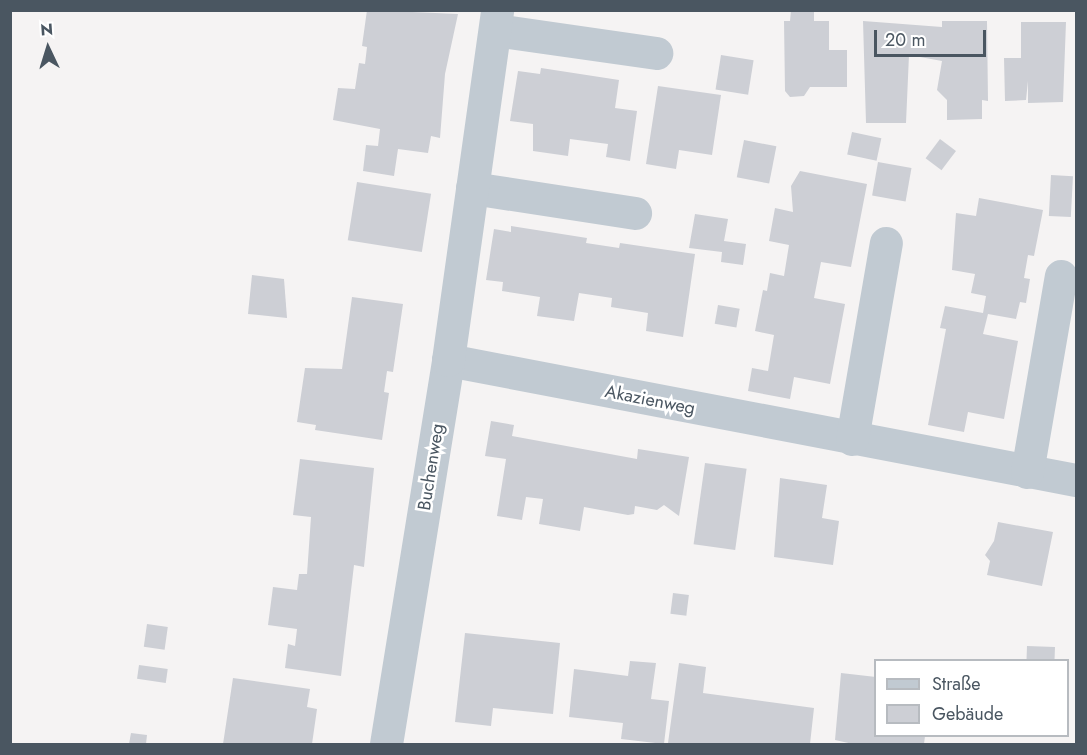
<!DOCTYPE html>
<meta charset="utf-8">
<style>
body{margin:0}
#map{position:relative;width:1087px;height:755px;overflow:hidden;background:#f5f3f3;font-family:Jost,sans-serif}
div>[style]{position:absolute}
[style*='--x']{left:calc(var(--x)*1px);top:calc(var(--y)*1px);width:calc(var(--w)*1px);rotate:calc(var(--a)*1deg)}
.building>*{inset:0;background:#cdcfd5;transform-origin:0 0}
.street>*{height:33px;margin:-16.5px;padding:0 16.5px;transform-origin:16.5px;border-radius:16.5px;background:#c1cad2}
span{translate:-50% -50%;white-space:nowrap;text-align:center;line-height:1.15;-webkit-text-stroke:5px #fff;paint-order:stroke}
.street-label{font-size:18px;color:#4a5661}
.frame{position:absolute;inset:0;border:12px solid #4a5661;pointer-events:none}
.legend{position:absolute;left:874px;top:659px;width:195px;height:78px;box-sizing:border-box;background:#fff;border:2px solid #b7bbc0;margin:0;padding:8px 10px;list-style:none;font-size:18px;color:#4a5661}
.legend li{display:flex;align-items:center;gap:12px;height:30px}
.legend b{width:30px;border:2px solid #b7bbc0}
.north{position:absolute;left:18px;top:18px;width:60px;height:60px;-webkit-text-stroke:4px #fff;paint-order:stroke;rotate:356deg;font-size:16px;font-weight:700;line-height:24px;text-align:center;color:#4a5661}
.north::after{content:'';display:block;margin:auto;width:21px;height:27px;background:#4a5661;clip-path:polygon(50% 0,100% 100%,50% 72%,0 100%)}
.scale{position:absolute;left:874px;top:30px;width:112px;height:27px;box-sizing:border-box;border:3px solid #4a5661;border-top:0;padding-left:8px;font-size:18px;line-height:21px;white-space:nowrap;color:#4a5661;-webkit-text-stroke:4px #fff;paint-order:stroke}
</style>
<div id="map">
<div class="building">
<i style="clip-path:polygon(367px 10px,458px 14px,445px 74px,440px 138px,431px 136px,428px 153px,398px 149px,394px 176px,363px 171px,366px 145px,378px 146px,380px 129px,333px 120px,338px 88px,355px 89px,359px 63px,365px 64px,367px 47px,362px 46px)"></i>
<i style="clip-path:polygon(791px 10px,814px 10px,814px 21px,829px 21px,829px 50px,847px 50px,847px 87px,810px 87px,804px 96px,790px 97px,785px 91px,784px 21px,790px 21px)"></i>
<i style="clip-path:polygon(863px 21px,942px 27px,942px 21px,987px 21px,988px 101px,982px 100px,982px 119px,947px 120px,947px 100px,937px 90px,942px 61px,909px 55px,906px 123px,866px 123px)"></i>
<i style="clip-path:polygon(1021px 22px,1066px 22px,1063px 102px,1028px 103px,1028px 81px,1026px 100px,1005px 101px,1004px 58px,1021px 58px)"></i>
<i style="left:721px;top:55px;width:33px;height:35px;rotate:9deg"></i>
<i style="clip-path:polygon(541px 68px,619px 80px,615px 108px,637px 111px,630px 161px,606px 157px,608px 144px,570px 139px,568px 156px,533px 151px,533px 124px,510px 121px,518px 71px,540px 74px)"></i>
<i style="clip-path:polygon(658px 86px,721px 95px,712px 155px,679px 150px,676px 169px,646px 164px)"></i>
<i style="left:852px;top:132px;width:30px;height:23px;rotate:12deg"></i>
<i style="left:940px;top:139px;width:20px;height:24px;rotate:37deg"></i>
<i style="left:744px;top:140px;width:33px;height:38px;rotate:11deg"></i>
<i style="left:878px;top:162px;width:34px;height:34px;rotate:10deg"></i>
<i style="clip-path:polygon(800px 171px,867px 184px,851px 267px,821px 262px,814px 298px,845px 304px,830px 384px,794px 377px,790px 399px,748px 391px,752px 368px,768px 371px,774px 335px,755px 331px,763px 290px,767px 291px,770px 273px,784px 276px,789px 245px,769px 241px,775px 208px,793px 212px,791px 186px)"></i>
<i style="left:1051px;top:175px;width:22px;height:41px;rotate:3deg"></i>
<i style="left:357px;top:182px;width:75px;height:59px;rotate:9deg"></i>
<i style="clip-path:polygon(979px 198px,1043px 210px,1034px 256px,1028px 255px,1024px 278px,1030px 279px,1026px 303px,1020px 302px,1016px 319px,988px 314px,983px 334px,1018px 341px,1004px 419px,968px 412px,964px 432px,928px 425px,946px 329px,940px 328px,945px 306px,983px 313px,986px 296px,971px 293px,975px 274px,952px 270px,956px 213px,976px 216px)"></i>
<i style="clip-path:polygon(695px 214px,728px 219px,724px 241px,746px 244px,743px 265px,721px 262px,722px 252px,689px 248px)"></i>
<i style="clip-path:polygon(511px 226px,587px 238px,586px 243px,619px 248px,620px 243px,695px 254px,683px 337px,646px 331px,648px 313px,611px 307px,612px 298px,579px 293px,574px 321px,537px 316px,540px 297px,502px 291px,503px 282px,486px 280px,494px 229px,511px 232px)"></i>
<i style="clip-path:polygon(252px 275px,284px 279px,287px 318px,248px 314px)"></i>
<i style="clip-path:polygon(352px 297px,403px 304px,393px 372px,387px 371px,384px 392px,389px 393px,382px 440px,315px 430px,316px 425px,297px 422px,305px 368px,342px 369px)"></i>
<i style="left:718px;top:305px;width:22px;height:19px;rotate:10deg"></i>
<i style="clip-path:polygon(491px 421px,514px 425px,512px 436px,637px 459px,638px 449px,689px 457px,679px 516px,664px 505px,657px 510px,635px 506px,634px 514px,628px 515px,584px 507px,580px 531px,539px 524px,543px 499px,526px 497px,522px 520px,497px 516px,506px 459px,485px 456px)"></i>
<i style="clip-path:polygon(300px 459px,374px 468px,364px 567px,354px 565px,341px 676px,285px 668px,288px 644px,295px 646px,297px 629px,268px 625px,273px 587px,297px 590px,299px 574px,307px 574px,311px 517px,293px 515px)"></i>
<i style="left:705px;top:463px;width:42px;height:82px;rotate:8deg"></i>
<i style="clip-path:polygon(780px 478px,827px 485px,822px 518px,839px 521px,833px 565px,774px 557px)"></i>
<i style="clip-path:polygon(998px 522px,1053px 532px,1042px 586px,987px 575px,990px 561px,985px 555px,994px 541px)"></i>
<i style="left:673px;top:593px;width:16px;height:21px;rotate:7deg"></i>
<i style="left:147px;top:624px;width:21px;height:23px;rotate:8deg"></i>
<i style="clip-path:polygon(465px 633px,560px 643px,553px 714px,493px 708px,491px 726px,455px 722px)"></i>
<i style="left:1027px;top:646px;width:28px;height:14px;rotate:2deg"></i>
<i style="clip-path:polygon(630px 661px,656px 663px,651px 699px,669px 701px,664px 744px,621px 739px,623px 723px,569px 717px,574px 669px,628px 676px)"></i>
<i style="clip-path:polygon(679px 663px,706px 667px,703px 693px,814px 708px,810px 744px,668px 743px)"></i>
<i style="left:139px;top:665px;width:29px;height:14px;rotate:8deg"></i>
<i style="clip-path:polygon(841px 673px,876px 677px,876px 736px,925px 736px,924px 744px,853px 744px,835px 740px)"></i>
<i style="clip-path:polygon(233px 678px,310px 689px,307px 707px,317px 709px,312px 744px,223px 744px)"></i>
<i style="clip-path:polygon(131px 733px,147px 735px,146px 744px,129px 744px)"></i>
</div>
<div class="street">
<i style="--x:495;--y:30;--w:163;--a:8.1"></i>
<i style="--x:472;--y:188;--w:165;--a:8.7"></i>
<i style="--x:448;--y:360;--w:639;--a:10.82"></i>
<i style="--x:852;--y:439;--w:199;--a:-80.2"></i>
<i style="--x:1027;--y:472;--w:199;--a:-80.2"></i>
<i style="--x:386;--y:744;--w:389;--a:-80.8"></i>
<i style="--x:448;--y:360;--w:353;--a:-82"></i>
</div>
<div class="street-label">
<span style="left:650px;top:400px;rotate:11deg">Akazienweg</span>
<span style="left:431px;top:467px;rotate:-81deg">Buchenweg</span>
</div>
<div class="frame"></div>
<ul class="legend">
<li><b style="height:8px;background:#c1cad2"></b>Straße</li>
<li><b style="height:16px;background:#cdcfd5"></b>Gebäude</li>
</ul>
<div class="north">N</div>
<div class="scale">20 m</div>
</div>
